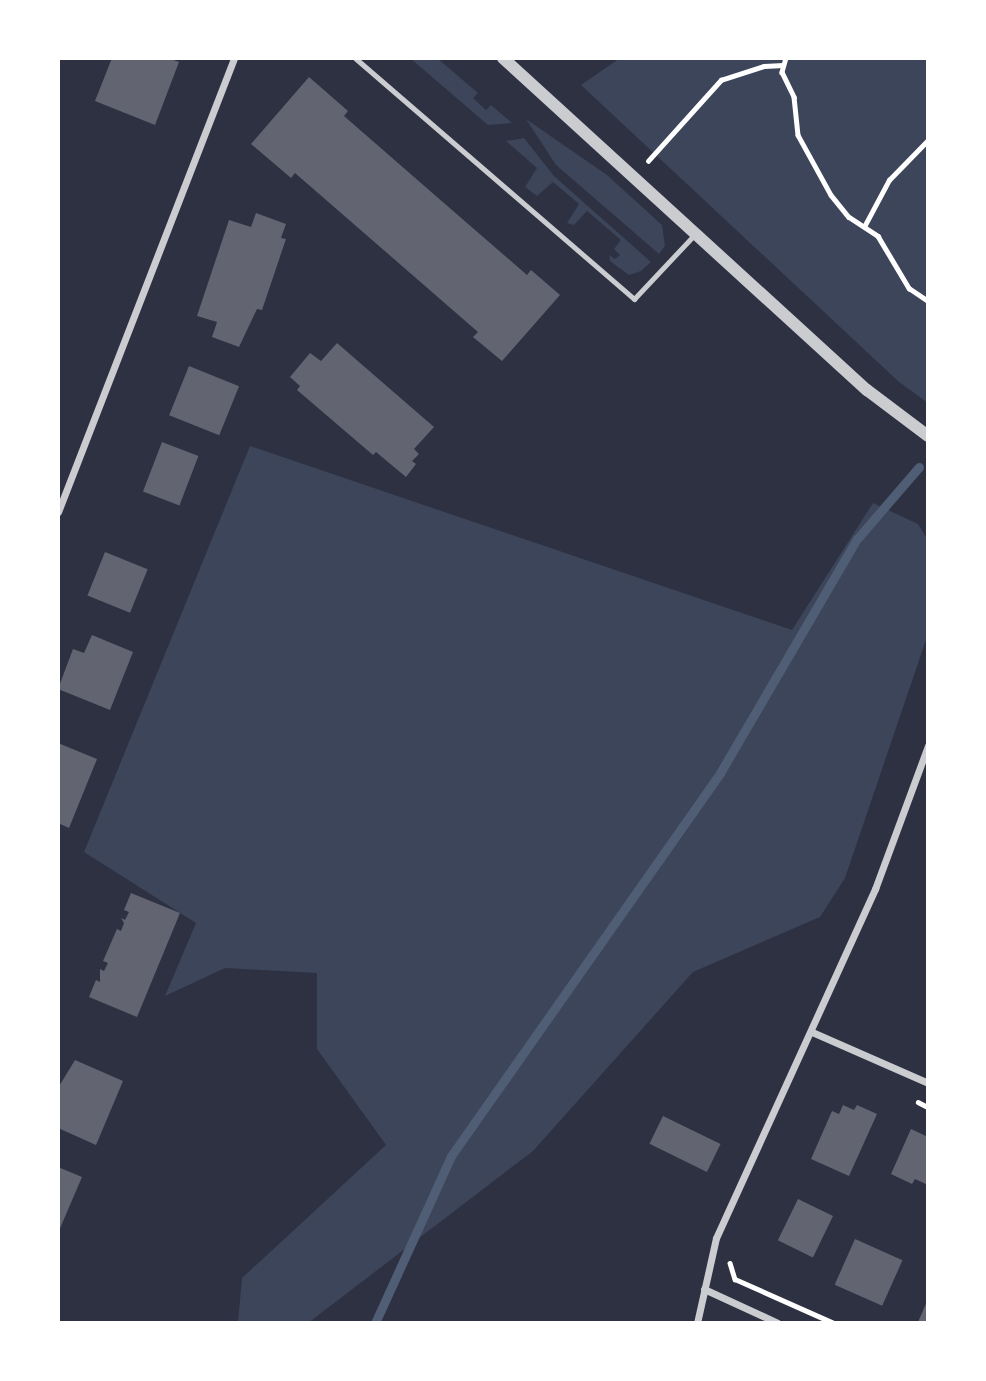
<!DOCTYPE html>
<style>
body{margin:0}
#map{position:relative;width:986px;height:1381px;overflow:hidden;background:#2d3142;font-family:Bitter,serif}
div>[style]{position:absolute}
[style*='--x']{left:calc(var(--x)*1px);top:calc(var(--y)*1px);width:calc(var(--w)*1px);rotate:calc(var(--a)*1deg)}
.green>*{inset:0;background:#3c4559}
.stream>*{height:9px;margin:-4.5px;padding:0 4.5px;transform-origin:4.5px;border-radius:4.5px;background:#4f5d75}
.building>*{inset:0;background:#626471;transform-origin:0 0}
.path>*{height:4.5px;margin:-2.25px;padding:0 2.25px;transform-origin:2.25px;border-radius:2.25px;background:#fff}
.service>*{height:5px;margin:-2.5px;padding:0 2.5px;transform-origin:2.5px;border-radius:2.5px;background:#caccd0}
.minor>*{height:7px;margin:-3.5px;padding:0 3.5px;transform-origin:3.5px;border-radius:3.5px;background:#caccd0}
.tertiary>*{height:12px;margin:-6px;padding:0 6px;transform-origin:6px;border-radius:6px;background:#caccd0}
span{translate:-50% -50%;white-space:nowrap;text-align:center;line-height:1.15;-webkit-text-stroke:6px #fff;paint-order:stroke}
.frame{position:absolute;inset:0;border:60px solid #fff;pointer-events:none}
</style>
<div id="map">
<div class="green">
<i style="clip-path:polygon(410px 58px,437px 58px,478px 93px,473px 98px,486px 110px,491px 105px,512px 123px,488px 125px)"></i>
<i style="clip-path:polygon(620px 58px,928px 58px,928px 403px,899px 382px,581px 85px)"></i>
<i style="clip-path:polygon(526px 119px,607px 175px,662px 225px,665px 246px,659px 254px,556px 165px)"></i>
<i style="clip-path:polygon(524px 138px,554px 176px,651px 262px,641px 271px,629px 275px,610px 261px,609px 255px,615px 259px,620px 255px,614px 249px,621px 240px,587px 211px,574px 225px,567px 223px,579px 204px,553px 182px,537px 196px,525px 187px,537px 168px,506px 141px)"></i>
<i style="clip-path:polygon(250px 446px,792px 630px,873px 503px,918px 524px,928px 540px,928px 634px,845px 878px,820px 917px,693px 972px,533px 1151px,308px 1323px,238px 1322px,242px 1278px,386px 1145px,317px 1049px,317px 973px,225px 968px,165px 996px,196px 923px,84px 852px)"></i>
</div>
<div class="stream">
<i style="--x:375;--y:1323;--w:183;--a:-65.5"></i>
<i style="--x:451;--y:1156;--w:468;--a:-54.9"></i>
<i style="--x:720;--y:773;--w:271;--a:-59.7"></i>
<i style="--x:857;--y:539;--w:95;--a:-49.3"></i>
</div>
<div class="building">
<i style="clip-path:polygon(112px 58px,168px 58px,179px 62px,155px 125px,95px 101px)"></i>
<i style="clip-path:polygon(309px 77px,348px 111px,344px 116px,437px 197px,527px 275px,531px 270px,560px 295px,502px 361px,473px 337px,478px 332px,295px 173px,291px 178px,251px 144px)"></i>
<i style="clip-path:polygon(256px 213px,286px 224px,281px 238px,286px 239px,262px 310px,257px 309px,239px 347px,212px 337px,217px 322px,197px 316px,229px 220px,251px 227px)"></i>
<i style="clip-path:polygon(337px 343px,434px 427px,414px 449px,419px 454px,412px 461px,416px 464px,406px 477px,376px 452px,373px 455px,297px 390px,300px 386px,290px 377px,310px 353px,321px 361px)"></i>
<i style="left:189px;top:366px;width:54px;height:53px;rotate:22deg"></i>
<i style="left:162px;top:442px;width:39px;height:53px;rotate:21deg"></i>
<i style="left:105px;top:552px;width:46px;height:47px;rotate:22deg"></i>
<i style="clip-path:polygon(92px 635px,133px 652px,110px 710px,58px 689px,73px 649px,84px 653px)"></i>
<i style="clip-path:polygon(58px 743px,97px 759px,69px 828px,58px 823px)"></i>
<i style="clip-path:polygon(131px 893px,180px 913px,137px 1017px,89px 997px,96px 980px,100px 982px,100px 969px,104px 971px,108px 963px,103px 961px,117px 929px,121px 931px,124px 923px,121px 918px,125px 920px,129px 912px,124px 910px)"></i>
<i style="clip-path:polygon(75px 1060px,123px 1081px,96px 1145px,58px 1128px,58px 1088px)"></i>
<i style="clip-path:polygon(843px 1105px,854px 1110px,857px 1105px,877px 1114px,849px 1176px,811px 1159px,832px 1111px,839px 1114px)"></i>
<i style="left:663px;top:1116px;width:64px;height:31px;rotate:26deg"></i>
<i style="clip-path:polygon(911px 1129px,928px 1137px,928px 1185px,915px 1179px,912px 1184px,891px 1174px)"></i>
<i style="clip-path:polygon(58px 1167px,82px 1177px,58px 1233px)"></i>
<i style="left:798px;top:1199px;width:39px;height:46px;rotate:26deg"></i>
<i style="left:855px;top:1239px;width:52px;height:50px;rotate:24deg"></i>
<i style="clip-path:polygon(928px 1299px,928px 1323px,922px 1323px,918px 1322px)"></i>
</div>
<div class="path">
<i style="--x:786;--y:58;--w:15;--a:106"></i>
<i style="--x:782;--y:72;--w:28;--a:64"></i>
<i style="--x:794;--y:97;--w:38;--a:84"></i>
<i style="--x:798;--y:135;--w:68;--a:61.2"></i>
<i style="--x:831;--y:195;--w:28;--a:51"></i>
<i style="--x:849;--y:217;--w:35;--a:33"></i>
<i style="--x:878;--y:236;--w:61;--a:59.2"></i>
<i style="--x:909;--y:288;--w:23;--a:34"></i>
<i style="--x:648;--y:161;--w:109;--a:-48"></i>
<i style="--x:721;--y:80;--w:45;--a:-18"></i>
<i style="--x:764;--y:66;--w:19;--a:-3"></i>
<i style="--x:865;--y:225;--w:51;--a:-61.9"></i>
<i style="--x:889;--y:180;--w:56;--a:-45.7"></i>
<i style="--x:918;--y:1102;--w:11;--a:27"></i>
<i style="--x:730;--y:1263;--w:17;--a:73"></i>
<i style="--x:735;--y:1279;--w:108;--a:24"></i>
</div>
<div class="service">
<i style="--x:355;--y:58;--w:369;--a:40.8"></i>
<i style="--x:634;--y:299;--w:91;--a:-46.8"></i>
</div>
<div class="minor">
<i style="--x:58;--y:512;--w:487;--a:-68.8"></i>
<i style="--x:812;--y:1032;--w:127;--a:23.7"></i>
<i style="--x:704;--y:1289;--w:81;--a:24.7"></i>
<i style="--x:697;--y:1323;--w:87;--a:-77.4"></i>
<i style="--x:716;--y:1238;--w:384;--a:-65.5"></i>
<i style="--x:875;--y:889;--w:153;--a:-69.7"></i>
</div>
<div class="tertiary">
<i style="--x:503;--y:58;--w:493;--a:42.4"></i>
<i style="--x:867;--y:390;--w:76;--a:37"></i>
</div>
<div class="frame"></div>
</div>
